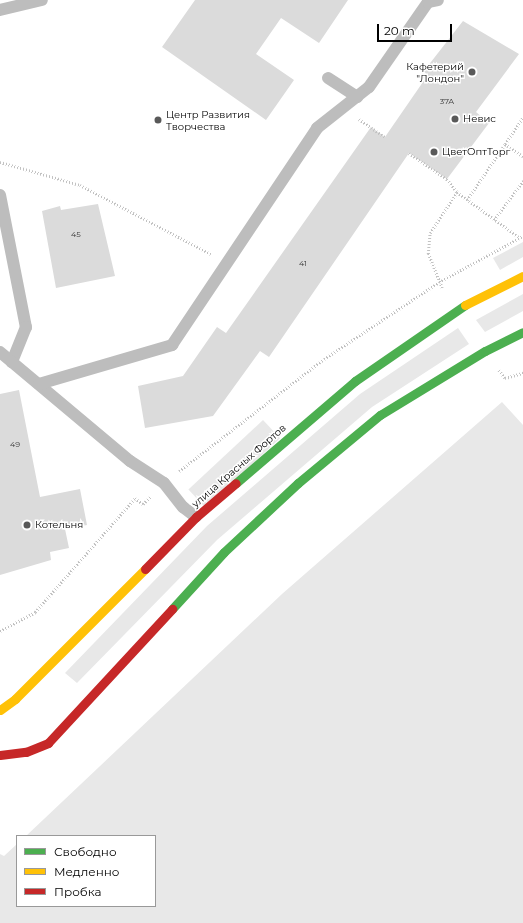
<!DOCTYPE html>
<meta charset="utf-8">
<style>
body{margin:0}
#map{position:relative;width:523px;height:923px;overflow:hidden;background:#fff;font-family:Montserrat,sans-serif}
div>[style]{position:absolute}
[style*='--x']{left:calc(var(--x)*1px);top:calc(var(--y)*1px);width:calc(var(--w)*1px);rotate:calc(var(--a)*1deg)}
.green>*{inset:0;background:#e8e8e8;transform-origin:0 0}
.building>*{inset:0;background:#dbdbdb}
.path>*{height:2.5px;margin-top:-1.25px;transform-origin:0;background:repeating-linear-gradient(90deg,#c2c2c2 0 1px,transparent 0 3px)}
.lane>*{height:12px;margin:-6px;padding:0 6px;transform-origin:6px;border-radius:6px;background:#bdbdbd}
.fast>*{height:9px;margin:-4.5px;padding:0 4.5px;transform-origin:4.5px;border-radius:4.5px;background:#4caf50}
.slow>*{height:9px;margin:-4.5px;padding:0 4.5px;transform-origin:4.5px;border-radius:4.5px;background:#ffc107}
.jam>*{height:9px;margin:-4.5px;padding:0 4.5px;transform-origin:4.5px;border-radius:4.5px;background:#c62828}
.dots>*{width:11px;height:11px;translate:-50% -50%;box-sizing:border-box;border:2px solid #fff;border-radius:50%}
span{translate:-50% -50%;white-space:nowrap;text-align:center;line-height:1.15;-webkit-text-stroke:3px #fff;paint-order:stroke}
.number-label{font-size:8px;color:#373737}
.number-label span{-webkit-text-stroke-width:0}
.poi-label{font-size:10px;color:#000}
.right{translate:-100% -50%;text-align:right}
.left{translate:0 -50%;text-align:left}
.street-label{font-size:10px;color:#000}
.legend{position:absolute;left:16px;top:835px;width:140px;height:72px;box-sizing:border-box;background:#fff;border:1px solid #999;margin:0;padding:5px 7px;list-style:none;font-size:12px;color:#000}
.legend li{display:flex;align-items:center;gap:8px;height:20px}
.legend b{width:20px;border:1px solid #999}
.scale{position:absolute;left:377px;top:24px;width:75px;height:18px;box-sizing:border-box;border:2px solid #000;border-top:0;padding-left:5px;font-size:12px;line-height:14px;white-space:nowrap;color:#000;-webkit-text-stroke:3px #fff;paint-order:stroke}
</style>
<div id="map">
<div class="green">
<i style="clip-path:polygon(523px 242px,523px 257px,500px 270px,493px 258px)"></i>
<i style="clip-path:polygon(523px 294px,523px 311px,485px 332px,476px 320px)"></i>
<i style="clip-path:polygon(458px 328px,469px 344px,372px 407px,217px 540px,77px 683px,65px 673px,207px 526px,360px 394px)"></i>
<i style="clip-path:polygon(502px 402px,523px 425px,523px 923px,0 923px,0 854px,4px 856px,17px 844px,17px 906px,155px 906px,155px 836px,26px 836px,282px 594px)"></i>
<i style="left:263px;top:420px;width:25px;height:102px;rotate:47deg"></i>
</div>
<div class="building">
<i style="clip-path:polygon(195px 0,348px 0,319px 43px,281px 18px,256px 54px,294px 80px,266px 120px,162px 47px)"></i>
<i style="clip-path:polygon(463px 21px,519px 54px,476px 112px,489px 123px,447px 179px,409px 153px,269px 357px,260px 351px,213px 416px,145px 428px,138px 386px,183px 376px,217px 327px,226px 333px,371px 127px,385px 137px,425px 79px,420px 76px)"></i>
<i style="clip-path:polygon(98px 204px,115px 276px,56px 288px,42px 211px,60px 206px,61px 210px)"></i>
<i style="clip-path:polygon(19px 390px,40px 497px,80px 489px,87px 525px,65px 529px,69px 548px,50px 552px,51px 560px,0 575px,0 394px)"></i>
</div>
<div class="path">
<i style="--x:359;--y:119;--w:32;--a:35"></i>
<i style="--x:505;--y:144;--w:32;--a:-56"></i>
<i style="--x:409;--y:153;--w:46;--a:34.4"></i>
<i style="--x:447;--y:179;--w:16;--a:52"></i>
<i style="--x:457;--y:192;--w:78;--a:36.1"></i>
<i style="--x:0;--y:162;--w:83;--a:16"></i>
<i style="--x:80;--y:185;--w:148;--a:27.8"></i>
<i style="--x:467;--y:200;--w:68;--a:-55.8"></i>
<i style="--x:505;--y:144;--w:22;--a:34"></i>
<i style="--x:494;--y:220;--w:49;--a:-53.4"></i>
<i style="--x:442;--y:288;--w:37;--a:-112"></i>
<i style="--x:428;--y:254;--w:21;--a:-85"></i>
<i style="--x:430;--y:233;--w:49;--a:-56.6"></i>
<i style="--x:499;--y:370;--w:10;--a:53"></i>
<i style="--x:505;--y:378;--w:19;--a:-16"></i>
<i style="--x:179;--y:471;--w:183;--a:-37.7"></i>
<i style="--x:324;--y:359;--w:138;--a:-33.8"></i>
<i style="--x:439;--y:282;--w:96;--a:-28.7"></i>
<i style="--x:0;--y:631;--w:40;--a:-28"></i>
<i style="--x:35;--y:612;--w:152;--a:-48.7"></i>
<i style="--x:135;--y:498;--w:10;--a:37"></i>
<i style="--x:143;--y:504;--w:11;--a:-45"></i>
</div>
<div class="lane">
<i style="--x:0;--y:10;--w:43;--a:-13.4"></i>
<i style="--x:328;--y:78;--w:35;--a:33"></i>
<i style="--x:0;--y:195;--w:135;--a:78.9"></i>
<i style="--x:26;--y:327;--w:38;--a:112"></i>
<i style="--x:0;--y:352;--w:170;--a:40"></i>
<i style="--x:130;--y:461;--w:40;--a:32.9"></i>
<i style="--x:164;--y:483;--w:31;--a:52"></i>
<i style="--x:183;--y:507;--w:16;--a:38"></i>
<i style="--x:39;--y:384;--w:139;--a:-16.3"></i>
<i style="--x:172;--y:345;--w:261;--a:-56.2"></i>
<i style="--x:317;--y:128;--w:66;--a:-38.3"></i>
<i style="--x:369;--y:87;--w:103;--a:-55.2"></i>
<i style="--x:428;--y:2;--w:10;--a:-11"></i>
</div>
<div class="fast">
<i style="--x:236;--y:483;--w:157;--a:-40.6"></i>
<i style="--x:355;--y:381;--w:134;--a:-34.6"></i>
<i style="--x:172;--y:609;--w:77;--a:-47.6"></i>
<i style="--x:224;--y:552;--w:101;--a:-43"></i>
<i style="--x:298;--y:483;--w:107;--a:-39.7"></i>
<i style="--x:380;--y:415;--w:123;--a:-31.4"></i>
<i style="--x:485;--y:351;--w:42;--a:-26.6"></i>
</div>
<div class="slow">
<i style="--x:465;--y:305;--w:65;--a:-26.6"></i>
<i style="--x:0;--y:710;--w:19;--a:-36"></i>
<i style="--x:15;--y:699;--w:184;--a:-45"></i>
</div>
<div class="jam">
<i style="--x:145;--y:569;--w:73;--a:-45.6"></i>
<i style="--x:196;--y:517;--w:52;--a:-40.4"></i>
<i style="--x:0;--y:755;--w:26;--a:-7"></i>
<i style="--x:26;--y:752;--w:24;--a:-22"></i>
<i style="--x:48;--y:743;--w:183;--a:-47.2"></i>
</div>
<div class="dots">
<i style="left:472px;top:72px;background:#595959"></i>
<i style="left:455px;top:119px;background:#595959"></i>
<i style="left:158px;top:120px;background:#595959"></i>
<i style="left:434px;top:152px;background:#595959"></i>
<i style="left:27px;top:525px;background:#595959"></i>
</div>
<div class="number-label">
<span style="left:447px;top:102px">37А</span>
<span style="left:76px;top:235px">45</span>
<span style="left:303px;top:264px">41</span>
<span style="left:15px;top:445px">49</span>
</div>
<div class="poi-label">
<span class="right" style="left:464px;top:72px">Кафетерий<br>"Лондон"</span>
<span class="left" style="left:166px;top:120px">Центр Развития<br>Творчества</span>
<span class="left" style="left:463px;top:119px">Невис</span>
<span class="left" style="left:442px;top:152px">ЦветОптТорг</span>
<span class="left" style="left:35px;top:525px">Котельня</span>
</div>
<div class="street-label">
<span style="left:239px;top:466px;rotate:-41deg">улица Красных Фортов</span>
</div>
<ul class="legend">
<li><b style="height:5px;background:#4caf50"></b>Свободно</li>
<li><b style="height:5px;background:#ffc107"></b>Медленно</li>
<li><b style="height:5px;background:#c62828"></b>Пробка</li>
</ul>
<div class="scale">20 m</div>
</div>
